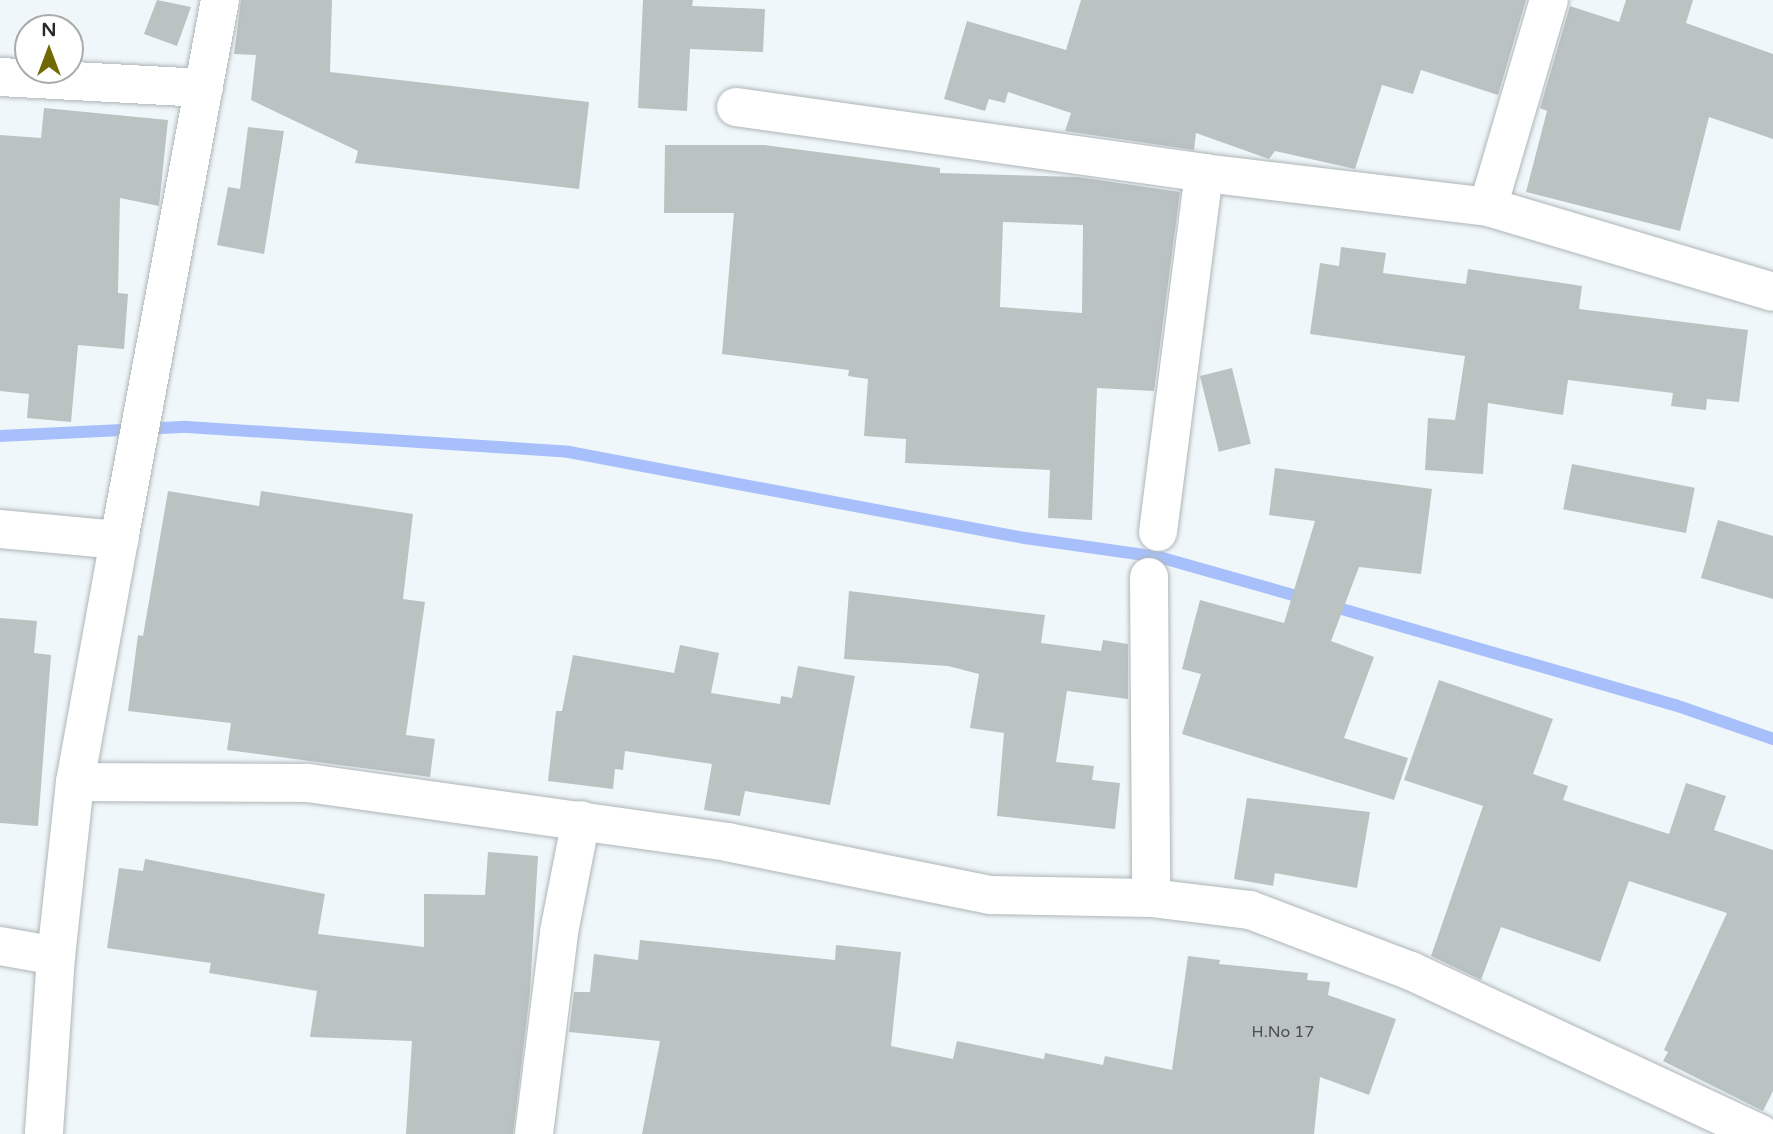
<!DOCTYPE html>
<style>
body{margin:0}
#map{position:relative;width:1773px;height:1134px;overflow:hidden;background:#f0f7fa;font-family:"Varela Round",sans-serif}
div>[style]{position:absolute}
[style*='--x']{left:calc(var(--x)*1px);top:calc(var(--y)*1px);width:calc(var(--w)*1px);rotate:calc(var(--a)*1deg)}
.stream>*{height:12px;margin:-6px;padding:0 6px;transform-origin:6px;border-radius:6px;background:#a7c0fb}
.building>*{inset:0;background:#bac2c2;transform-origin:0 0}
.roads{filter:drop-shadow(0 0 2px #aeb5b7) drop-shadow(0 0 2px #aeb5b7)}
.street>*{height:38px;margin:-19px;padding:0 19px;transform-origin:19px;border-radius:19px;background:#fff}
span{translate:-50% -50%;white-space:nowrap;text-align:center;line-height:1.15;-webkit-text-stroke:5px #fff;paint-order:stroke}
.number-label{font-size:16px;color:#4c5050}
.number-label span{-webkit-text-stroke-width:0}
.north{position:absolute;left:14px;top:14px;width:70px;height:70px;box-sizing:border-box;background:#fff;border:2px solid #a9aaaa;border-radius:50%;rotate:0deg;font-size:19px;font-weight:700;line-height:28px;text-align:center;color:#272a2a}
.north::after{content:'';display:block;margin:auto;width:24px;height:32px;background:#716901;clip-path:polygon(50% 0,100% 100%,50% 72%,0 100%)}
</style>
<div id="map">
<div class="stream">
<i style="--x:0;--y:436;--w:187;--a:-2.8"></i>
<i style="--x:187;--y:427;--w:383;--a:3.7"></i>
<i style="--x:569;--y:452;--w:464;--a:10.7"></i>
<i style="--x:1025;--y:538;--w:135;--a:8.1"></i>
<i style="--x:1159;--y:557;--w:154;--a:15.8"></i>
<i style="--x:1328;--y:605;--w:361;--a:16.1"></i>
<i style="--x:1675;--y:705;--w:104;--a:19.1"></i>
</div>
<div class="building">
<i style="clip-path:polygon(157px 0,191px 7px,177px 46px,144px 34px)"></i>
<i style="clip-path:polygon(241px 0,332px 0,330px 72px,589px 102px,579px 189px,355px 163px,358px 151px,251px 100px,256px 55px,234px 54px)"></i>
<i style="clip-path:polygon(643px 0,693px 0,692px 6px,765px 9px,763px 52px,690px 49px,687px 111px,638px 108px)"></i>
<i style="clip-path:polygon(1081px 0,1526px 0,1498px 95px,1421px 70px,1413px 94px,1382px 85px,1355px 169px,1275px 151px,1269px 159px,1196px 133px,1194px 150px,1065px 131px,1071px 113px,1008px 92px,1005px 103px,989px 99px,985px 111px,944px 99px,967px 21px,1066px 50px)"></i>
<i style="clip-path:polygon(1626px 0,1693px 0,1686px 23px,1773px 54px,1773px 139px,1709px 117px,1680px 231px,1526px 192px,1547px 111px,1540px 108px,1570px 6px,1619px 22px)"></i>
<i style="clip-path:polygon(44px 108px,168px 120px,159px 206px,120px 198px,118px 293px,128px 294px,124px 349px,78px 345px,71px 422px,27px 418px,29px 394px,0 391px,0 135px,41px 138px)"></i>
<i style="clip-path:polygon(248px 127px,284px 131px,264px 254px,217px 245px,228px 187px,240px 189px)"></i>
<i style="clip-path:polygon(evenodd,665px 145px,764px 145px,940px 168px,940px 173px,1078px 177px,1180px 192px,1154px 391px,1097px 388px,1092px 520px,1048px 518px,1050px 470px,905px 463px,906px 439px,864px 436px,868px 379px,848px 376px,849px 370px,722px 354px,734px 213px,664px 213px,665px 145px,1003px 222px,1083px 225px,1082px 313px,1000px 307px,1003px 222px)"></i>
<i style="clip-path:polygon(1341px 247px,1386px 253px,1383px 273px,1466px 284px,1468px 269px,1582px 286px,1579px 309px,1748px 330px,1739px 402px,1707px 399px,1706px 410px,1671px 406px,1673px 393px,1568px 380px,1563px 415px,1488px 403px,1483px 474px,1425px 470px,1428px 418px,1455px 420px,1465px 356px,1310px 334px,1320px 263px,1339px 266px)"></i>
<i style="left:1232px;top:368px;width:78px;height:33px;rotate:76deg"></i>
<i style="left:1572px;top:464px;width:125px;height:46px;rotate:11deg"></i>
<i style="clip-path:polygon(1275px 468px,1432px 489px,1421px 574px,1359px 567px,1331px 641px,1374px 657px,1344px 738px,1408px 758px,1394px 800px,1182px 734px,1201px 674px,1182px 669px,1200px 600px,1284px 623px,1315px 521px,1269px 515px)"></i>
<i style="clip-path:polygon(168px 491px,259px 506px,261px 491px,413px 514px,403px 599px,425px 602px,406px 735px,435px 739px,430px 777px,227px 750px,231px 723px,128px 711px,138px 635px,143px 636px)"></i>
<i style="clip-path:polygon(1718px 520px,1773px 536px,1773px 599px,1701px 578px)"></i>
<i style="clip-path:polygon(849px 591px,1045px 615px,1041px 643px,1101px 651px,1103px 640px,1128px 644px,1128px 699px,1067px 691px,1056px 762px,1094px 766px,1092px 780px,1120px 783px,1115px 829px,997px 816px,1004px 733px,970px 728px,979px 674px,948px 666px,844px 659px)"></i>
<i style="clip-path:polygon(0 618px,37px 621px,34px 653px,51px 655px,38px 826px,0 823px)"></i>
<i style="clip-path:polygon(680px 645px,719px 653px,711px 693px,780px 704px,781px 696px,792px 698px,798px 666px,855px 676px,830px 805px,745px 791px,740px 816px,704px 810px,712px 764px,625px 751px,623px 770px,615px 769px,613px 789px,548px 781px,556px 711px,562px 711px,573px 655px,674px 673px)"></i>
<i style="clip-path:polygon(1439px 680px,1553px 719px,1533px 774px,1568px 786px,1563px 800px,1669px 834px,1686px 783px,1726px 796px,1714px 830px,1773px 850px,1773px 1091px,1763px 1111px,1663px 1061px,1668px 1052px,1664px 1050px,1727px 913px,1629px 881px,1600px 962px,1501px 927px,1481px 980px,1431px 956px,1483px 806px,1404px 780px)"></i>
<i style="clip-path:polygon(1247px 798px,1370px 812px,1357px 888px,1275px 873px,1273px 886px,1234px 879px)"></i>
<i style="clip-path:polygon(488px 852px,538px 856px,530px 992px,513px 1134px,406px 1134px,412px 1041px,310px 1037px,317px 991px,209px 973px,211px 963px,107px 948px,119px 868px,143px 871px,145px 859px,325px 894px,318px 934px,424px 947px,424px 894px,485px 895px)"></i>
<i style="clip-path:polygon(640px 940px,835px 960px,836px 945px,901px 952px,891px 1046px,953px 1059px,957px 1041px,1044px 1059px,1045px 1053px,1103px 1065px,1105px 1056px,1172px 1070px,1188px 956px,1220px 960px,1219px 964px,1308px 973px,1307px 980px,1330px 982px,1328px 995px,1396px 1019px,1369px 1095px,1320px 1077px,1314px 1134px,642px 1134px,660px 1041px,569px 1032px,574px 992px,590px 992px,594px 954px,638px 960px)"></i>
</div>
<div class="roads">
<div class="street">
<i style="--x:0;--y:77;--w:204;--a:3.1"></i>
<i style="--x:736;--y:107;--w:473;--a:8"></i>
<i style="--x:1204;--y:173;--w:286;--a:6.8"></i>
<i style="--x:1488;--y:207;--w:297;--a:16.6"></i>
<i style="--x:1488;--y:207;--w:216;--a:-73.6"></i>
<i style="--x:0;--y:529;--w:120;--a:5.3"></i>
<i style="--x:119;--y:540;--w:246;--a:100.3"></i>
<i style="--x:75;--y:782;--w:175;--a:96.2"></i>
<i style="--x:56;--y:956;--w:178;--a:93.9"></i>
<i style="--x:1158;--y:532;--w:362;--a:-82.7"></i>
<i style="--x:119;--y:540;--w:549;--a:-79.41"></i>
<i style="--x:1149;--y:577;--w:321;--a:89.6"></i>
<i style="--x:75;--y:782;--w:233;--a:0.2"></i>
<i style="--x:308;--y:783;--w:423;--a:8"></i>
<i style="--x:727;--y:842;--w:269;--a:11.4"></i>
<i style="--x:991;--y:895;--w:160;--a:1.1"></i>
<i style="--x:1151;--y:898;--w:100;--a:6.9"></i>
<i style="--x:1250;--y:910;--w:172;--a:20.8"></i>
<i style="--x:1411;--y:971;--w:385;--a:25"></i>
<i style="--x:0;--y:946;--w:57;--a:10.1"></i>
<i style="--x:534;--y:1134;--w:204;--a:-82.9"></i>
<i style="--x:559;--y:932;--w:114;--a:-78.9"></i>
</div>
</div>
<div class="number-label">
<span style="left:1283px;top:1032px">H.No 17</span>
</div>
<div class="north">N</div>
</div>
